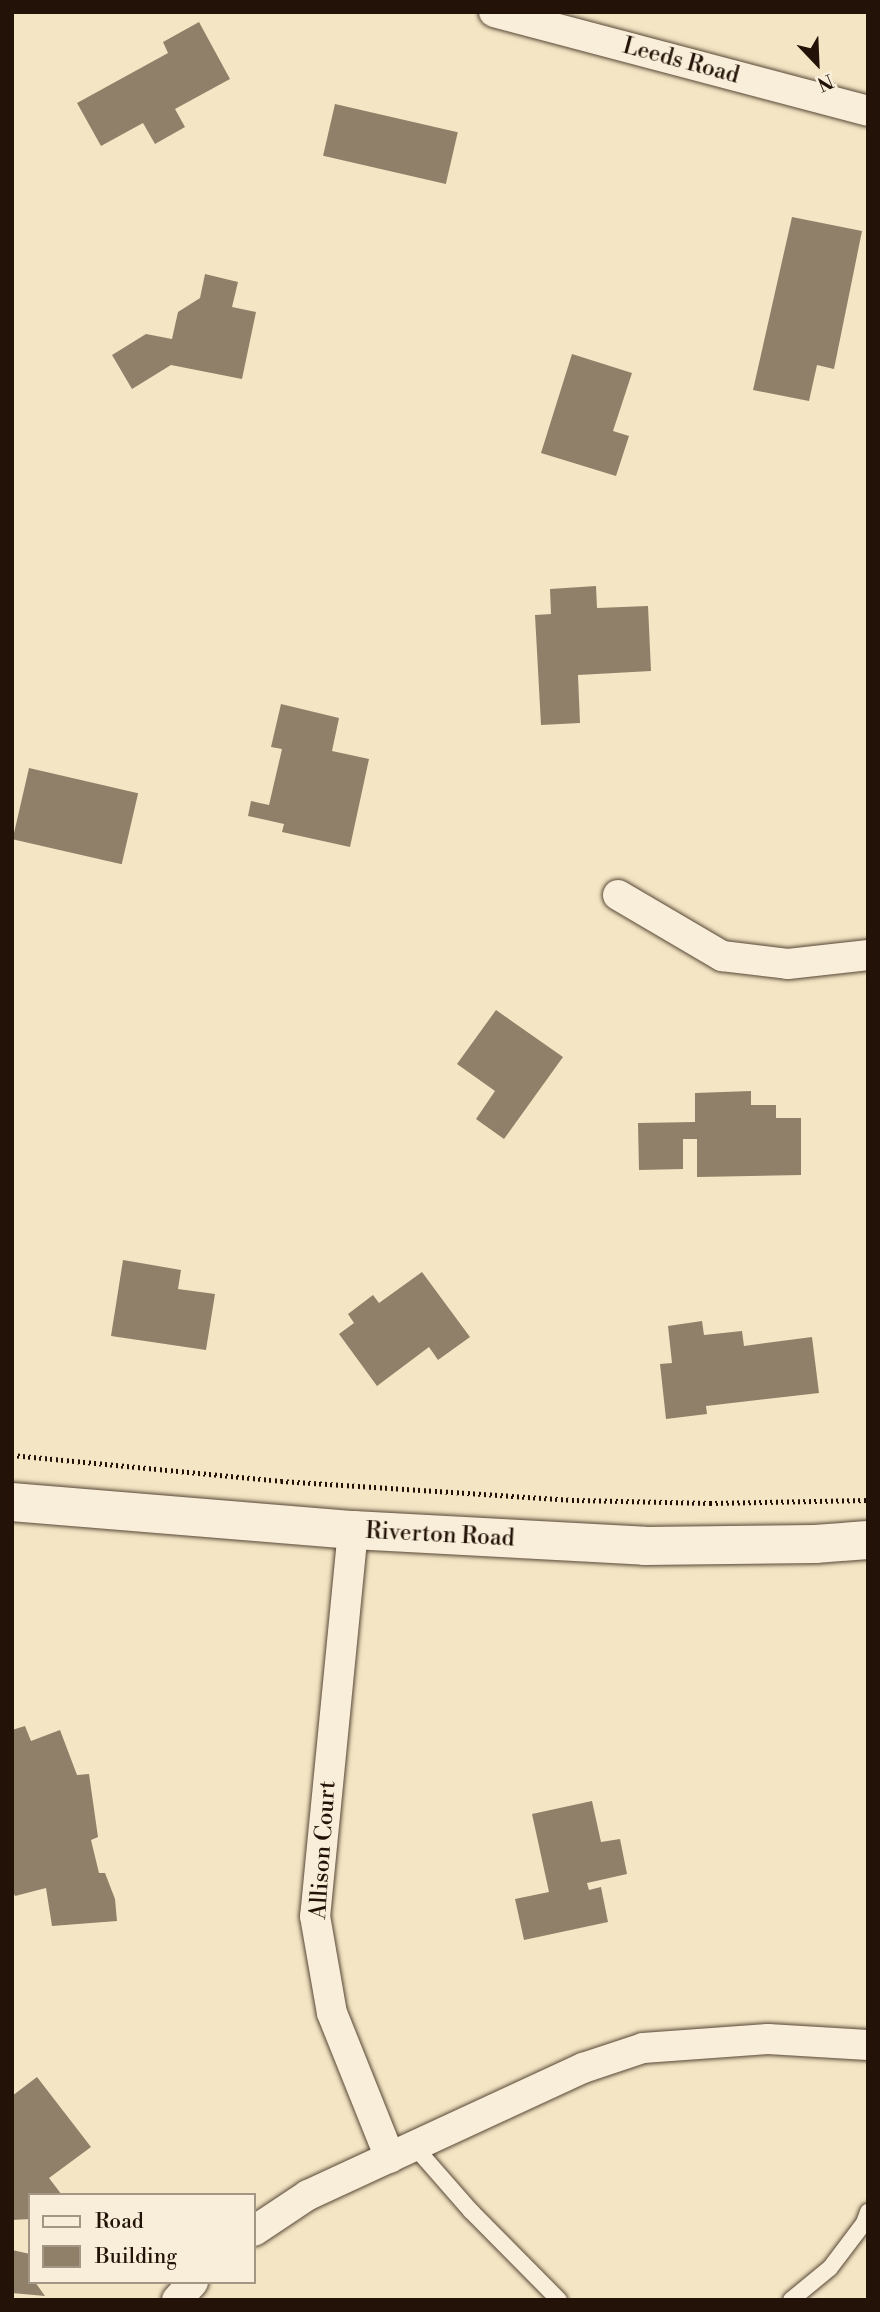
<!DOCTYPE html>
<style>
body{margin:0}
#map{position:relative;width:880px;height:2312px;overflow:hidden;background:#f4e5c4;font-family:"Libre Bodoni",serif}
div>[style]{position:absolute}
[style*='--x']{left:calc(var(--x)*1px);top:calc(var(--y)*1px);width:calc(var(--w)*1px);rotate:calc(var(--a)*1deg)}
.building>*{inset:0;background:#908069;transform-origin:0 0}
.path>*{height:4.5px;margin-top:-2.25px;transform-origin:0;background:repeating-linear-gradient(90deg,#231207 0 2px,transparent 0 5.5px)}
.roads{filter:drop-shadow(0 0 2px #574736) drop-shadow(0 0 2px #574736)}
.lane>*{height:16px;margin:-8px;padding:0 8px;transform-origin:8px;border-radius:8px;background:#f8eed9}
.street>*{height:30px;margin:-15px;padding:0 15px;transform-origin:15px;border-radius:15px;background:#f8eed9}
.secondary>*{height:38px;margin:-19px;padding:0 19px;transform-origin:19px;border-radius:19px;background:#f8eed9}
span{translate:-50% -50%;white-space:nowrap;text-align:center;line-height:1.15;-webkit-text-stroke:5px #f8eed9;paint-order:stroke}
.street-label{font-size:23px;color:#231207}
.frame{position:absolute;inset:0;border:14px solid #231207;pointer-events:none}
.legend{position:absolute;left:28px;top:2193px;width:228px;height:91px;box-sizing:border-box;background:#f8eed9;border:2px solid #a39685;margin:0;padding:9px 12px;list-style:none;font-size:21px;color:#231207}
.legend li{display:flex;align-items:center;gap:14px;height:35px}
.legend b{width:35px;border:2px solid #a39685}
.north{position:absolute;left:782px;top:28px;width:70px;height:70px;-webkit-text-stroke:5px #f8eed9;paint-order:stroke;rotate:157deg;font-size:19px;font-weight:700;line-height:28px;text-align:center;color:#231207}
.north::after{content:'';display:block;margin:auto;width:24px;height:32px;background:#231207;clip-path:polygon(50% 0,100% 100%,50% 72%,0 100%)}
</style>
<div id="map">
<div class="building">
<i style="clip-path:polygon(199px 22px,230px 79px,175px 109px,185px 127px,155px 144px,143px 123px,101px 146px,77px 103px,168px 53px,163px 42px)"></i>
<i style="left:335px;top:104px;width:126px;height:53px;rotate:13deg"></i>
<i style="clip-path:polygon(792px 217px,862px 231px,834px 369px,817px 365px,809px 401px,753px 390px)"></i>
<i style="clip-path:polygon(205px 274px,238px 282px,232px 307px,256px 312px,242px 379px,171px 365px,132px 389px,112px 355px,146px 334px,172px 339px,178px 312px,200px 298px)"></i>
<i style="clip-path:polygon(572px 354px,632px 373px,613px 431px,629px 436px,616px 476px,541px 453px)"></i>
<i style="clip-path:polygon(596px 586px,597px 608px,648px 606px,651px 671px,578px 675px,580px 723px,541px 725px,535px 615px,551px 614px,550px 589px)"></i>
<i style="clip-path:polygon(281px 704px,339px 718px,332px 751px,369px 759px,350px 847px,282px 832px,284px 824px,248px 816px,251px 801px,269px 805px,282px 749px,271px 747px)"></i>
<i style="left:29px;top:768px;width:112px;height:73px;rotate:13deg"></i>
<i style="clip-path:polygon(496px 1010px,563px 1057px,504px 1139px,476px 1119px,495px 1091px,457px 1064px)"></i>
<i style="clip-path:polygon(751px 1091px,751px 1105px,776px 1105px,776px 1118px,801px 1118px,801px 1175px,697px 1177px,697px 1139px,683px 1139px,683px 1169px,639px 1170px,638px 1123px,695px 1122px,695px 1093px)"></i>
<i style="clip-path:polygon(123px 1260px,181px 1270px,178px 1289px,215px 1294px,206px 1350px,111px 1336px)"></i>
<i style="clip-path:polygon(422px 1272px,470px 1337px,438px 1360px,429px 1347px,377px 1386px,339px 1334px,354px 1323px,348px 1314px,373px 1295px,379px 1303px)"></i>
<i style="clip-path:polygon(702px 1321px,704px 1335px,742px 1331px,744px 1346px,812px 1337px,819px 1393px,706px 1406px,707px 1414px,666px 1419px,660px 1364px,672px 1363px,668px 1326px)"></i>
<i style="clip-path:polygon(25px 1726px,31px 1741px,60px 1730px,77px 1775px,89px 1774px,98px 1837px,91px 1840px,99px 1873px,105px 1873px,115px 1899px,117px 1921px,52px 1926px,46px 1888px,15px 1896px,12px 1889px,12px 1730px)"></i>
<i style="clip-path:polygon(592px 1801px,601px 1842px,620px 1839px,627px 1874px,587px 1883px,589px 1890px,601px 1887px,608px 1922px,524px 1940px,515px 1899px,549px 1892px,532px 1814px)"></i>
<i style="clip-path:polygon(37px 2077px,91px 2147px,49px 2178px,62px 2195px,30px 2195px,30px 2219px,12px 2220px,12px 2096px)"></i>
<i style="clip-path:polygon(12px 2250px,30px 2254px,30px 2282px,35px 2282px,45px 2296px,12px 2293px)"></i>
</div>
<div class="path">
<i style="--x:12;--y:1455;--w:270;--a:5.5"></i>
<i style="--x:281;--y:1481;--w:297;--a:3.7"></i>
<i style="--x:577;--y:1500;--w:133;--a:1.3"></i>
<i style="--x:710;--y:1503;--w:158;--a:-1.1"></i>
</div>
<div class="roads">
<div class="lane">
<i style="--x:414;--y:2146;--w:86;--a:48.8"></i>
<i style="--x:471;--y:2211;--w:125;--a:45.3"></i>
<i style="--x:791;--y:2300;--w:50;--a:-39.4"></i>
<i style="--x:830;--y:2268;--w:56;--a:-52.9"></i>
<i style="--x:864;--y:2223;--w:12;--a:-70"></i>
</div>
<div class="street">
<i style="--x:494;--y:12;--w:387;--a:14.8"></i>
<i style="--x:618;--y:895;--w:121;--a:30.4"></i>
<i style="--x:722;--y:956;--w:66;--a:6.9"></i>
<i style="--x:788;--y:964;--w:81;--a:-6.4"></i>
<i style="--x:353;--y:1530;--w:388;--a:95.6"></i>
<i style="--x:315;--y:1916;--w:98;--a:80.1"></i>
<i style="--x:332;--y:2013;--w:156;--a:68.2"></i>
<i style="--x:254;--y:2231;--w:65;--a:-33.7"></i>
<i style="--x:308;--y:2195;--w:303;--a:-24.8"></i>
<i style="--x:583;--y:2068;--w:63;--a:-18.4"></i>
<i style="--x:643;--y:2048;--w:125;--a:-4.1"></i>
<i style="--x:768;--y:2039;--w:100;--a:3.4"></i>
<i style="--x:177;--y:2300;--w:24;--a:-48"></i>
</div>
<div class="secondary">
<i style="--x:12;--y:1502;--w:342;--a:4.7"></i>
<i style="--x:353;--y:1530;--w:292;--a:3.1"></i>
<i style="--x:645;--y:1546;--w:170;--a:-0.7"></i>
<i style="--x:815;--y:1544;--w:53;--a:-4.3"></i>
</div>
</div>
<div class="street-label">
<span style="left:681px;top:61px;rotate:15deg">Leeds Road</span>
<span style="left:440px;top:1535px;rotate:3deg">Riverton Road</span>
<span style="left:323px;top:1850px;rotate:-86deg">Allison Court</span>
</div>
<div class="frame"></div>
<ul class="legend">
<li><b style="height:9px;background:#f8eed9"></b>Road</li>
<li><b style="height:19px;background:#908069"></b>Building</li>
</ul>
<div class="north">N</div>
</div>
